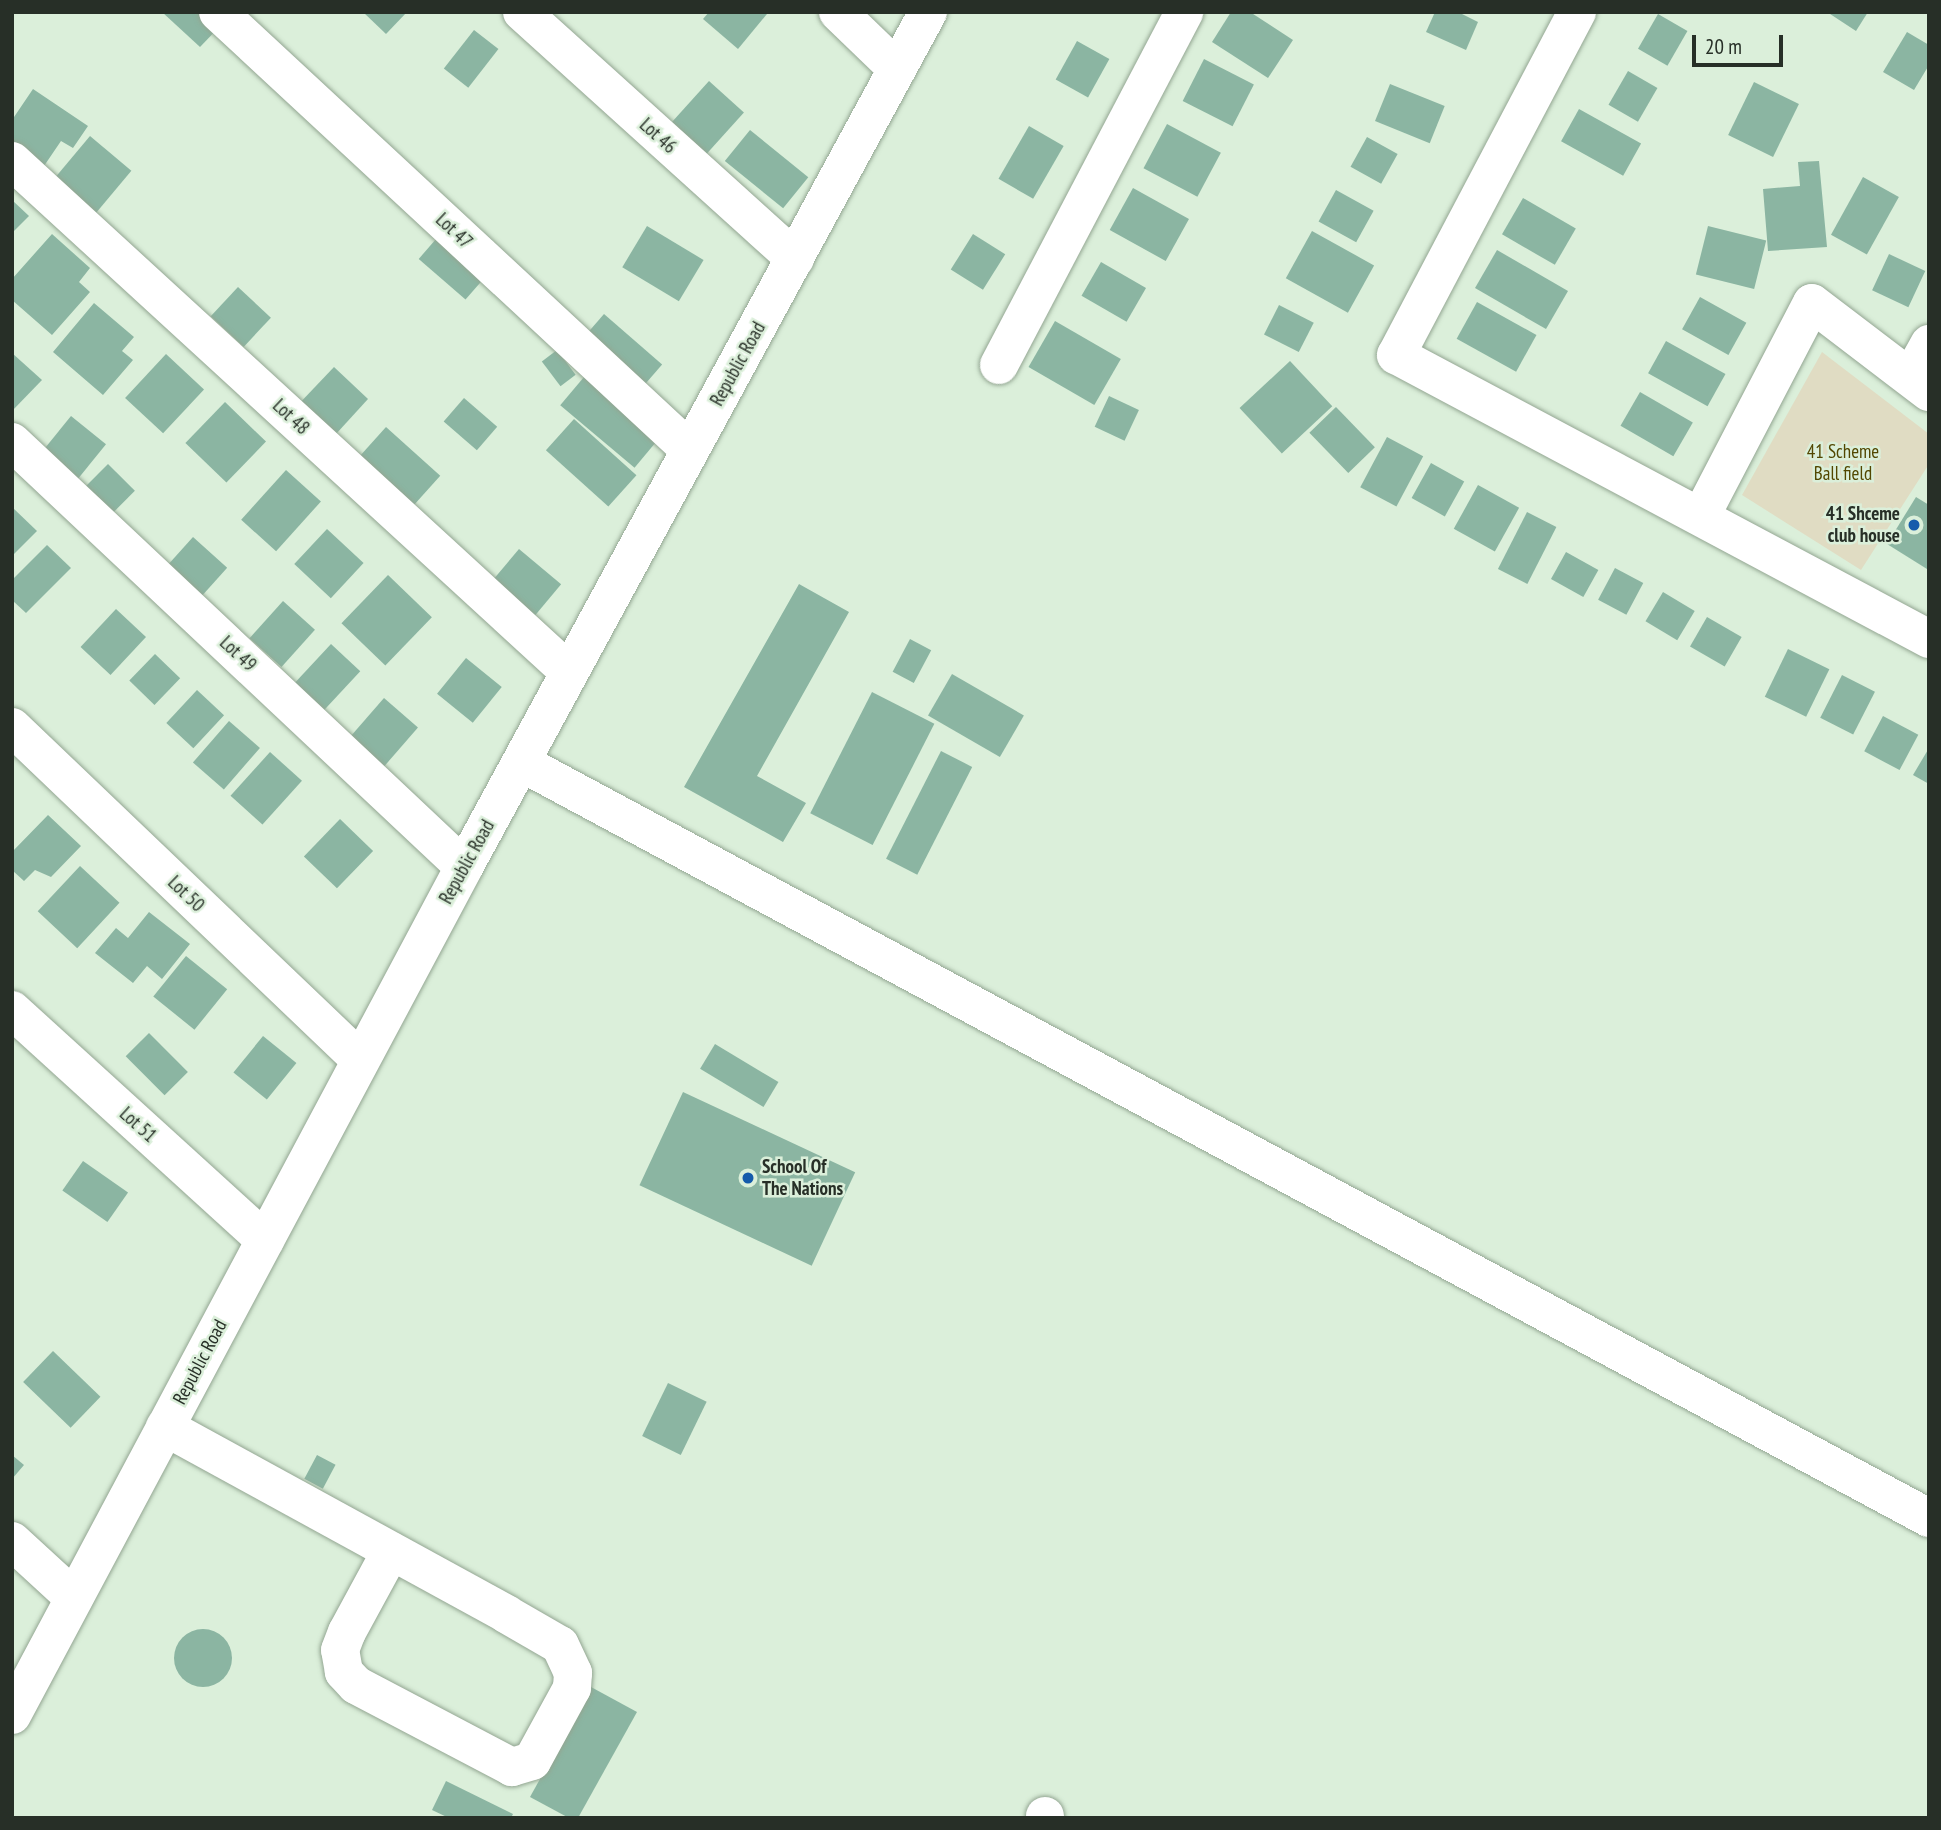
<!DOCTYPE html>
<style>
body{margin:0}
#map{position:relative;width:1941px;height:1830px;overflow:hidden;background:#dbefda;font-family:"PT Sans Narrow",sans-serif}
div>[style]{position:absolute}
[style*='--x']{left:calc(var(--x)*1px);top:calc(var(--y)*1px);width:calc(var(--w)*1px);rotate:calc(var(--a)*1deg)}
.green>*{inset:0;background:#e0dcc3}
.building>*{inset:0;background:#8bb5a2;transform-origin:0 0}
.round{border-radius:50%}
.roads{filter:drop-shadow(0 0 2px #93a692) drop-shadow(0 0 2px #93a692)}
.minor>*{height:38px;margin:-19px;padding:0 19px;transform-origin:19px;border-radius:19px;background:#fff}
.dots>*{width:19px;height:19px;translate:-50% -50%;box-sizing:border-box;border:4px solid #dbefda;border-radius:50%}
span{translate:-50% -50%;white-space:nowrap;text-align:center;line-height:1.15;-webkit-text-stroke:5px #dbefda;paint-order:stroke}
.street-label{font-size:19px;color:#272f27}
.park-label{font-size:19px;color:#524700}
.poi-label{font-size:19px;color:#272f27;font-weight:700}
.right{translate:-100% -50%;text-align:right}
.left{translate:0 -50%;text-align:left}
.frame{position:absolute;inset:0;border:14px solid #272f27;pointer-events:none}
.scale{position:absolute;left:1692px;top:35px;width:91px;height:32px;box-sizing:border-box;border:4px solid #272f27;border-top:0;padding-left:9px;font-size:21px;line-height:24px;white-space:nowrap;color:#272f27;-webkit-text-stroke:5px #dbefda;paint-order:stroke}
</style>
<div id="map">
<div class="green">
<i style="clip-path:polygon(1822px 352px,1929px 434px,1929px 464px,1861px 570px,1742px 495px)"></i>
</div>
<div class="building">
<i style="clip-path:polygon(162px 12px,214px 12px,224px 22px,200px 47px)"></i>
<i style="clip-path:polygon(363px 12px,407px 12px,386px 34px)"></i>
<i style="clip-path:polygon(709px 12px,765px 12px,767px 14px,738px 49px,703px 19px)"></i>
<i style="clip-path:polygon(1231px 12px,1250px 12px,1293px 40px,1268px 78px,1212px 42px)"></i>
<i style="clip-path:polygon(1435px 12px,1458px 12px,1478px 22px,1466px 50px,1426px 32px)"></i>
<i style="clip-path:polygon(1827px 12px,1868px 12px,1856px 31px)"></i>
<i style="left:1658px;top:14px;width:34px;height:40px;rotate:30deg"></i>
<i style="left:474px;top:30px;width:31px;height:49px;rotate:38deg"></i>
<i style="clip-path:polygon(1907px 32px,1929px 45px,1929px 65px,1914px 90px,1883px 72px)"></i>
<i style="left:1077px;top:41px;width:37px;height:44px;rotate:29deg"></i>
<i style="left:1204px;top:59px;width:56px;height:47px;rotate:27deg"></i>
<i style="left:1628px;top:71px;width:34px;height:39px;rotate:30deg"></i>
<i style="left:709px;top:81px;width:47px;height:57px;rotate:42deg"></i>
<i style="left:1754px;top:82px;width:50px;height:59px;rotate:26deg"></i>
<i style="left:1390px;top:84px;width:59px;height:40px;rotate:22deg"></i>
<i style="clip-path:polygon(33px 89px,88px 126px,73px 148px,61px 141px,44px 166px,12px 144px,12px 120px)"></i>
<i style="left:1579px;top:109px;width:71px;height:37px;rotate:29deg"></i>
<i style="left:1167px;top:124px;width:61px;height:50px;rotate:28deg"></i>
<i style="left:1029px;top:126px;width:40px;height:61px;rotate:30deg"></i>
<i style="left:750px;top:130px;width:75px;height:40px;rotate:39deg"></i>
<i style="left:90px;top:136px;width:54px;height:58px;rotate:40deg"></i>
<i style="left:1367px;top:137px;width:35px;height:34px;rotate:29deg"></i>
<i style="clip-path:polygon(1819px 161px,1827px 247px,1768px 251px,1763px 189px,1800px 186px,1798px 162px)"></i>
<i style="left:1863px;top:177px;width:41px;height:66px;rotate:29deg"></i>
<i style="left:1133px;top:188px;width:64px;height:48px;rotate:29deg"></i>
<i style="left:1336px;top:190px;width:43px;height:36px;rotate:29deg"></i>
<i style="left:1523px;top:198px;width:61px;height:42px;rotate:30deg"></i>
<i style="clip-path:polygon(12px 200px,29px 216px,12px 233px)"></i>
<i style="left:647px;top:226px;width:66px;height:48px;rotate:31deg"></i>
<i style="left:1708px;top:226px;width:60px;height:50px;rotate:14deg"></i>
<i style="left:443px;top:231px;width:62px;height:37px;rotate:41deg"></i>
<i style="left:1312px;top:231px;width:71px;height:54px;rotate:29deg"></i>
<i style="clip-path:polygon(52px 234px,90px 268px,79px 282px,90px 292px,52px 335px,12px 300px,12px 279px)"></i>
<i style="left:973px;top:234px;width:38px;height:42px;rotate:32deg"></i>
<i style="left:1497px;top:250px;width:82px;height:44px;rotate:30deg"></i>
<i style="left:1889px;top:254px;width:40px;height:40px;rotate:25deg"></i>
<i style="left:1101px;top:262px;width:52px;height:39px;rotate:30deg"></i>
<i style="left:238px;top:287px;width:45px;height:40px;rotate:43deg"></i>
<i style="left:1700px;top:297px;width:53px;height:37px;rotate:29deg"></i>
<i style="left:1477px;top:302px;width:68px;height:42px;rotate:29deg"></i>
<i style="clip-path:polygon(94px 303px,134px 337px,122px 351px,133px 360px,103px 395px,53px 352px)"></i>
<i style="left:1279px;top:305px;width:39px;height:33px;rotate:27deg"></i>
<i style="left:604px;top:314px;width:77px;height:38px;rotate:41deg"></i>
<i style="left:1055px;top:321px;width:76px;height:53px;rotate:30deg"></i>
<i style="left:1666px;top:341px;width:68px;height:37px;rotate:29deg"></i>
<i style="left:557px;top:350px;width:31px;height:19px;rotate:53deg"></i>
<i style="clip-path:polygon(12px 353px,42px 380px,12px 411px)"></i>
<i style="left:166px;top:354px;width:52px;height:60px;rotate:43deg"></i>
<i style="left:1290px;top:361px;width:62px;height:69px;rotate:47deg"></i>
<i style="clip-path:polygon(334px 367px,368px 399px,336px 434px,295px 408px)"></i>
<i style="left:584px;top:377px;width:97px;height:37px;rotate:40deg"></i>
<i style="left:1640px;top:392px;width:61px;height:39px;rotate:30deg"></i>
<i style="left:1109px;top:396px;width:33px;height:34px;rotate:25deg"></i>
<i style="left:464px;top:398px;width:44px;height:31px;rotate:41deg"></i>
<i style="left:225px;top:402px;width:57px;height:57px;rotate:44deg"></i>
<i style="left:1336px;top:407px;width:56px;height:37px;rotate:46deg"></i>
<i style="left:71px;top:416px;width:45px;height:47px;rotate:39deg"></i>
<i style="left:574px;top:419px;width:84px;height:42px;rotate:42deg"></i>
<i style="left:386px;top:427px;width:73px;height:45px;rotate:42deg"></i>
<i style="left:1387px;top:437px;width:41px;height:57px;rotate:28deg"></i>
<i style="left:1431px;top:463px;width:38px;height:40px;rotate:29deg"></i>
<i style="left:108px;top:464px;width:38px;height:37px;rotate:45deg"></i>
<i style="left:286px;top:470px;width:47px;height:67px;rotate:42deg"></i>
<i style="left:1478px;top:485px;width:47px;height:50px;rotate:29deg"></i>
<i style="clip-path:polygon(1916px 497px,1929px 505px,1927px 569px,1887px 544px)"></i>
<i style="clip-path:polygon(12px 507px,37px 531px,12px 556px)"></i>
<i style="left:1527px;top:512px;width:33px;height:64px;rotate:27deg"></i>
<i style="left:327px;top:529px;width:50px;height:48px;rotate:43deg"></i>
<i style="left:193px;top:537px;width:46px;height:44px;rotate:42deg"></i>
<i style="clip-path:polygon(47px 545px,71px 568px,26px 613px,12px 600px,12px 580px)"></i>
<i style="left:519px;top:549px;width:55px;height:54px;rotate:40deg"></i>
<i style="left:1566px;top:552px;width:37px;height:31px;rotate:29deg"></i>
<i style="left:1615px;top:568px;width:32px;height:36px;rotate:28deg"></i>
<i style="left:388px;top:575px;width:61px;height:67px;rotate:44deg"></i>
<i style="clip-path:polygon(799px 584px,849px 612px,757px 776px,806px 803px,783px 842px,684px 787px)"></i>
<i style="left:1663px;top:592px;width:37px;height:34px;rotate:31deg"></i>
<i style="left:283px;top:601px;width:43px;height:50px;rotate:42deg"></i>
<i style="left:116px;top:609px;width:41px;height:52px;rotate:43deg"></i>
<i style="left:1707px;top:617px;width:40px;height:34px;rotate:30deg"></i>
<i style="left:910px;top:639px;width:24px;height:37px;rotate:28deg"></i>
<i style="left:331px;top:644px;width:40px;height:58px;rotate:43deg"></i>
<i style="left:1788px;top:649px;width:46px;height:53px;rotate:26deg"></i>
<i style="left:155px;top:654px;width:35px;height:37px;rotate:44deg"></i>
<i style="left:466px;top:658px;width:46px;height:46px;rotate:39deg"></i>
<i style="left:952px;top:674px;width:83px;height:48px;rotate:30deg"></i>
<i style="left:1842px;top:675px;width:37px;height:48px;rotate:27deg"></i>
<i style="left:197px;top:690px;width:37px;height:45px;rotate:43deg"></i>
<i style="left:872px;top:692px;width:70px;height:136px;rotate:27deg"></i>
<i style="left:384px;top:698px;width:45px;height:62px;rotate:41deg"></i>
<i style="left:1883px;top:716px;width:40px;height:40px;rotate:28deg"></i>
<i style="left:229px;top:721px;width:41px;height:55px;rotate:41deg"></i>
<i style="clip-path:polygon(1929px 748px,1929px 784px,1913px 775px)"></i>
<i style="left:941px;top:751px;width:35px;height:121px;rotate:27deg"></i>
<i style="left:270px;top:752px;width:43px;height:59px;rotate:42deg"></i>
<i style="clip-path:polygon(48px 815px,81px 846px,51px 877px,35px 870px,24px 881px,12px 870px,12px 852px)"></i>
<i style="left:340px;top:819px;width:46px;height:52px;rotate:44deg"></i>
<i style="left:80px;top:866px;width:54px;height:62px;rotate:43deg"></i>
<i style="clip-path:polygon(149px 912px,190px 944px,162px 979px,147px 966px,133px 983px,95px 953px,116px 928px,128px 938px)"></i>
<i style="left:186px;top:956px;width:53px;height:52px;rotate:39deg"></i>
<i style="left:149px;top:1033px;width:55px;height:33px;rotate:45deg"></i>
<i style="left:263px;top:1036px;width:43px;height:47px;rotate:39deg"></i>
<i style="left:715px;top:1044px;width:74px;height:29px;rotate:31deg"></i>
<i style="left:683px;top:1092px;width:190px;height:103px;rotate:25deg"></i>
<i style="left:83px;top:1161px;width:55px;height:36px;rotate:35deg"></i>
<i style="left:53px;top:1351px;width:66px;height:43px;rotate:44deg"></i>
<i style="left:668px;top:1383px;width:43px;height:59px;rotate:26deg"></i>
<i style="clip-path:polygon(12px 1455px,24px 1465px,12px 1479px)"></i>
<i style="left:317px;top:1455px;width:21px;height:27px;rotate:28deg"></i>
<i class="round" style="left:174px;top:1629px;width:58px;height:58px"></i>
<i style="clip-path:polygon(591px 1687px,637px 1712px,578px 1818px,569px 1818px,530px 1797px)"></i>
<i style="clip-path:polygon(446px 1781px,513px 1814px,511px 1818px,449px 1818px,432px 1810px)"></i>
</div>
<div class="roads">
<div class="minor">
<i style="--x:218;--y:12;--w:644;--a:42.86"></i>
<i style="--x:522;--y:12;--w:368;--a:42.1"></i>
<i style="--x:838;--y:12;--w:82;--a:44"></i>
<i style="--x:1577;--y:12;--w:388;--a:117.8"></i>
<i style="--x:1396;--y:355;--w:604;--a:28.05"></i>
<i style="--x:12;--y:161;--w:756;--a:42.53"></i>
<i style="--x:999;--y:365;--w:399;--a:-62.3"></i>
<i style="--x:1911;--y:377;--w:38;--a:-61"></i>
<i style="--x:12;--y:442;--w:620;--a:43.24"></i>
<i style="--x:1701;--y:516;--w:240;--a:-62.5"></i>
<i style="--x:1812;--y:303;--w:147;--a:37.3"></i>
<i style="--x:12;--y:727;--w:482;--a:43.7"></i>
<i style="--x:522;--y:763;--w:1597;--a:28.22"></i>
<i style="--x:12;--y:1010;--w:342;--a:42.3"></i>
<i style="--x:165;--y:1427;--w:389;--a:28.7"></i>
<i style="--x:506;--y:1614;--w:62;--a:29.9"></i>
<i style="--x:560;--y:1645;--w:31;--a:65"></i>
<i style="--x:573;--y:1673;--w:15;--a:94"></i>
<i style="--x:572;--y:1688;--w:83;--a:118.7"></i>
<i style="--x:532;--y:1761;--w:21;--a:163"></i>
<i style="--x:512;--y:1767;--w:176;--a:-152.3"></i>
<i style="--x:356;--y:1685;--w:18;--a:-133"></i>
<i style="--x:344;--y:1672;--w:22;--a:-100"></i>
<i style="--x:340;--y:1650;--w:19;--a:-69"></i>
<i style="--x:347;--y:1632;--w:92;--a:-61.5"></i>
<i style="--x:12;--y:1541;--w:84;--a:42.6"></i>
<i style="--x:12;--y:1715;--w:961;--a:-61.94"></i>
<i style="--x:464;--y:867;--w:973;--a:-61.51"></i>
<i style="--x:1045;--y:1818;--w:2;--a:-90"></i>
</div>
</div>
<div class="dots">
<i style="left:1914px;top:525px;background:#155bab"></i>
<i style="left:748px;top:1178px;background:#155bab"></i>
</div>
<div class="street-label">
<span style="left:658px;top:136px;rotate:42deg">Lot 46</span>
<span style="left:454px;top:231px;rotate:43deg">Lot 47</span>
<span style="left:738px;top:364px;rotate:-61deg">Republic Road</span>
<span style="left:291px;top:417px;rotate:43deg">Lot 48</span>
<span style="left:238px;top:654px;rotate:43deg">Lot 49</span>
<span style="left:467px;top:862px;rotate:-61deg">Republic Road</span>
<span style="left:186px;top:894px;rotate:44deg">Lot 50</span>
<span style="left:138px;top:1125px;rotate:42deg">Lot 51</span>
<span style="left:200px;top:1362px;rotate:-62deg">Republic Road</span>
</div>
<div class="park-label">
<span style="left:1843px;top:463px">41 Scheme<br>Ball field</span>
</div>
<div class="poi-label">
<span class="right" style="left:1900px;top:525px">41 Shceme<br>club house</span>
<span class="left" style="left:762px;top:1178px">School Of<br>The Nations</span>
</div>
<div class="frame"></div>
<div class="scale">20 m</div>
</div>
